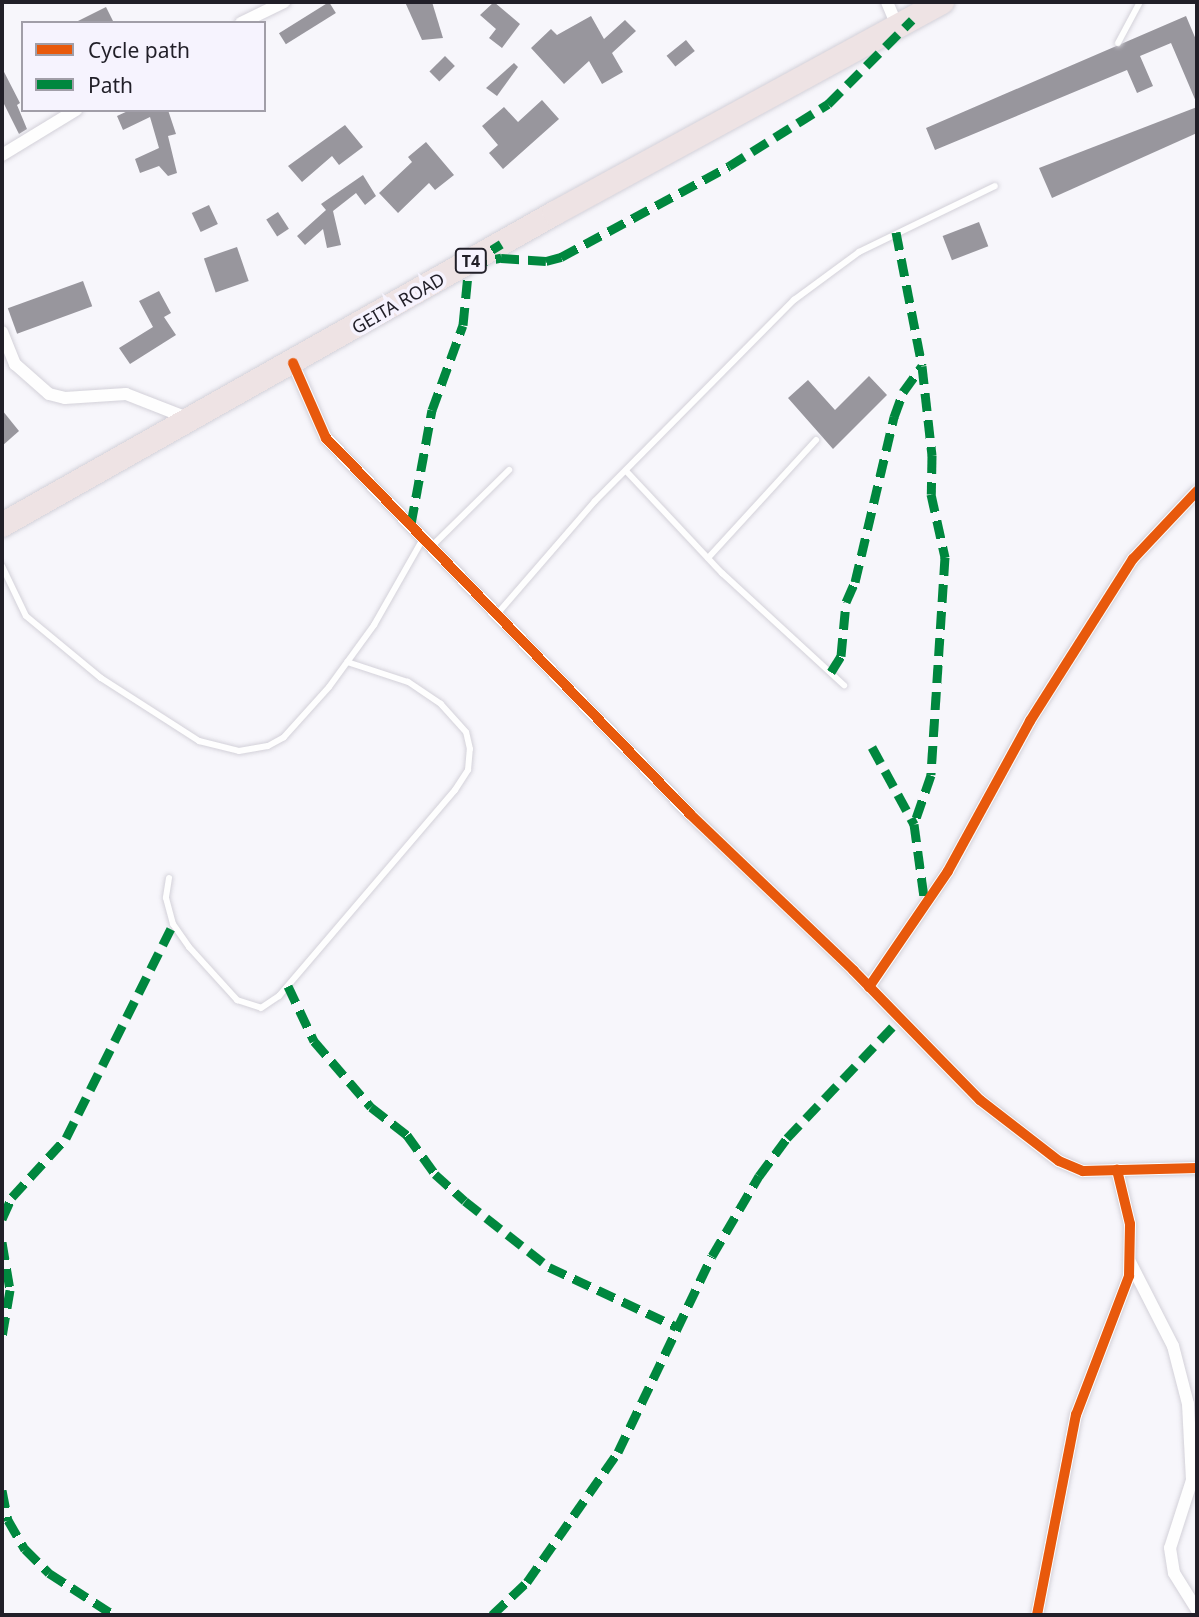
<!DOCTYPE html>
<style>
body{margin:0}
#map{position:relative;width:1199px;height:1617px;overflow:hidden;background:#f7f6fb;font-family:"Noto Sans",sans-serif}
div>[style]{position:absolute}
[style*='--x']{left:calc(var(--x)*1px);top:calc(var(--y)*1px);width:calc(var(--w)*1px);rotate:calc(var(--a)*1deg)}
.building>*{inset:0;background:#98969d;transform-origin:0 0}
.roads{filter:drop-shadow(0 0 2px #d3d1d9) drop-shadow(0 0 2px #d3d1d9)}
.lane>*{height:6px;margin:-3px;padding:0 3px;transform-origin:3px;border-radius:3px;background:#fefefe}
.street>*{height:12px;margin:-6px;padding:0 6px;transform-origin:6px;border-radius:6px;background:#fefefe}
.highway>*{height:24px;margin:-12px;padding:0 12px;transform-origin:12px;border-radius:12px;background:#eee3e4}
.quiet>*{height:9px;margin-top:-4.5px;transform-origin:0;background:repeating-linear-gradient(90deg,#00873e 0 18px,transparent 0 27px)}
.cycleway>*{height:10px;margin:-5px;padding:0 5px;transform-origin:5px;border-radius:5px;background:#e8590c}
span{translate:-50% -50%;white-space:nowrap;text-align:center;line-height:1.15;-webkit-text-stroke:7px #f6f3fe;paint-order:stroke}
.shield-label span{padding:2px 5px;background:#f6f3fe;border:2px solid;border-radius:5px;-webkit-text-stroke-width:0}
.shield-label{font-size:16px;color:#211f28;font-weight:700}
.street-label{font-size:18px;color:#211f28}
.frame{position:absolute;inset:0;border:4px solid #211f28;pointer-events:none}
.legend{position:absolute;left:21px;top:21px;width:245px;height:91px;box-sizing:border-box;background:#f6f3fe;border:2px solid #a19ea8;margin:0;padding:9px 12px;list-style:none;font-size:21px;color:#211f28}
.legend li{display:flex;align-items:center;gap:14px;height:35px}
.legend b{width:35px;border:2px solid #a19ea8}
</style>
<div id="map">
<div class="building">
<i style="left:329px;top:2px;width:13px;height:59px;rotate:58deg"></i>
<i style="clip-path:polygon(405px 2px,432px 2px,443px 38px,422px 40px)"></i>
<i style="clip-path:polygon(494px 2px,520px 24px,502px 48px,489px 38px,496px 29px,480px 15px)"></i>
<i style="clip-path:polygon(106px 7px,114px 23px,74px 23px)"></i>
<i style="clip-path:polygon(591px 16px,604px 39px,625px 20px,636px 31px,612px 53px,623px 72px,602px 84px,589px 61px,564px 84px,531px 48px,551px 29px,557px 35px)"></i>
<i style="clip-path:polygon(1186px 16px,1197px 42px,1197px 104px,1171px 43px,1140px 56px,1153px 86px,1137px 93px,1127px 70px,935px 150px,926px 128px)"></i>
<i style="left:686px;top:40px;width:14px;height:25px;rotate:51deg"></i>
<i style="left:445px;top:56px;width:14px;height:22px;rotate:45deg"></i>
<i style="clip-path:polygon(514px 63px,518px 67px,497px 96px,486px 88px)"></i>
<i style="clip-path:polygon(2px 68px,20px 103px,17px 105px,27px 129px,19px 134px,2px 100px)"></i>
<i style="clip-path:polygon(542px 100px,559px 119px,503px 169px,489px 153px,498px 145px,482px 126px,504px 107px,518px 122px)"></i>
<i style="clip-path:polygon(1197px 107px,1197px 133px,1052px 198px,1039px 168px)"></i>
<i style="clip-path:polygon(130px 110px,168px 110px,176px 134px,168px 136px,177px 173px,168px 176px,159px 166px,140px 173px,135px 159px,159px 148px,150px 117px,123px 130px,117px 116px)"></i>
<i style="clip-path:polygon(345px 125px,363px 147px,339px 165px,332px 156px,302px 182px,288px 166px)"></i>
<i style="clip-path:polygon(426px 142px,454px 175px,435px 190px,429px 183px,398px 213px,379px 193px,412px 162px,408px 157px)"></i>
<i style="clip-path:polygon(363px 175px,376px 196px,365px 205px,356px 193px,333px 211px,341px 245px,327px 248px,323px 229px,305px 245px,297px 236px,326px 210px,321px 204px)"></i>
<i style="left:209px;top:205px;width:21px;height:19px;rotate:65deg"></i>
<i style="left:278px;top:212px;width:20px;height:14px;rotate:57deg"></i>
<i style="left:979px;top:222px;width:26px;height:39px;rotate:69deg"></i>
<i style="left:237px;top:247px;width:36px;height:35px;rotate:71deg"></i>
<i style="left:83px;top:281px;width:27px;height:80px;rotate:70deg"></i>
<i style="clip-path:polygon(159px 291px,171px 313px,164px 317px,176px 335px,130px 364px,119px 348px,153px 327px,139px 301px)"></i>
<i style="clip-path:polygon(869px 376px,887px 395px,833px 449px,788px 398px,808px 380px,835px 410px)"></i>
<i style="clip-path:polygon(2px 410px,19px 431px,2px 446px)"></i>
</div>
<div class="roads">
<div class="lane">
<i style="--x:1118;--y:43;--w:47;--a:-61.8"></i>
<i style="--x:627;--y:472;--w:139;--a:46.8"></i>
<i style="--x:722;--y:573;--w:166;--a:42.6"></i>
<i style="--x:433;--y:545;--w:107;--a:-44.6"></i>
<i style="--x:708;--y:558;--w:160;--a:-47.5"></i>
<i style="--x:2;--y:566;--w:55;--a:64.4"></i>
<i style="--x:26;--y:616;--w:97;--a:39.6"></i>
<i style="--x:101;--y:678;--w:117;--a:32.7"></i>
<i style="--x:199;--y:741;--w:41;--a:14"></i>
<i style="--x:239;--y:751;--w:29;--a:-10"></i>
<i style="--x:268;--y:746;--w:18;--a:-29"></i>
<i style="--x:284;--y:737;--w:67;--a:-48"></i>
<i style="--x:329;--y:687;--w:77;--a:-54"></i>
<i style="--x:374;--y:625;--w:101;--a:-60.4"></i>
<i style="--x:498;--y:613;--w:148;--a:-49.1"></i>
<i style="--x:595;--y:501;--w:283;--a:-45.3"></i>
<i style="--x:794;--y:300;--w:81;--a:-36.4"></i>
<i style="--x:859;--y:252;--w:151;--a:-25.9"></i>
<i style="--x:169;--y:878;--w:20;--a:99"></i>
<i style="--x:166;--y:898;--w:27;--a:75"></i>
<i style="--x:173;--y:924;--w:28;--a:55"></i>
<i style="--x:189;--y:947;--w:72;--a:47.8"></i>
<i style="--x:237;--y:1000;--w:25;--a:18"></i>
<i style="--x:261;--y:1008;--w:22;--a:-34"></i>
<i style="--x:279;--y:996;--w:271;--a:-49.5"></i>
<i style="--x:455;--y:790;--w:24;--a:-57"></i>
<i style="--x:468;--y:770;--w:21;--a:-85"></i>
<i style="--x:470;--y:749;--w:17;--a:-103"></i>
<i style="--x:466;--y:732;--w:38;--a:-132"></i>
<i style="--x:441;--y:704;--w:40;--a:-146"></i>
<i style="--x:408;--y:682;--w:64;--a:-161.8"></i>
</div>
<div class="street">
<i style="--x:887;--y:2;--w:28;--a:67"></i>
<i style="--x:241;--y:23;--w:48;--a:-26"></i>
<i style="--x:2;--y:155;--w:87;--a:-31.3"></i>
<i style="--x:2;--y:332;--w:35;--a:68"></i>
<i style="--x:15;--y:364;--w:45;--a:41.4"></i>
<i style="--x:49;--y:394;--w:16;--a:14"></i>
<i style="--x:65;--y:398;--w:61;--a:-3.8"></i>
<i style="--x:126;--y:394;--w:69;--a:21.3"></i>
<i style="--x:293;--y:363;--w:82;--a:66.3"></i>
<i style="--x:326;--y:438;--w:523;--a:45.93"></i>
<i style="--x:690;--y:814;--w:226;--a:43.7"></i>
<i style="--x:853;--y:970;--w:182;--a:45.7"></i>
<i style="--x:980;--y:1100;--w:100;--a:37.7"></i>
<i style="--x:1059;--y:1161;--w:26;--a:23"></i>
<i style="--x:1083;--y:1171;--w:114;--a:-1.5"></i>
<i style="--x:869;--y:987;--w:140;--a:-55.7"></i>
<i style="--x:948;--y:871;--w:171;--a:-61.3"></i>
<i style="--x:1030;--y:721;--w:192;--a:-57.6"></i>
<i style="--x:1133;--y:559;--w:93;--a:-46.7"></i>
<i style="--x:1130;--y:1262;--w:94;--a:62.9"></i>
<i style="--x:1173;--y:1346;--w:60;--a:75.5"></i>
<i style="--x:1188;--y:1404;--w:76;--a:87"></i>
<i style="--x:1192;--y:1480;--w:71;--a:107.9"></i>
<i style="--x:1170;--y:1548;--w:25;--a:81"></i>
<i style="--x:1174;--y:1573;--w:44;--a:58.1"></i>
<i style="--x:1037;--y:1615;--w:204;--a:-79"></i>
<i style="--x:1076;--y:1415;--w:149;--a:-69.1"></i>
<i style="--x:1129;--y:1276;--w:52;--a:-88.9"></i>
<i style="--x:1130;--y:1224;--w:56;--a:-103.5"></i>
</div>
<div class="highway">
<i style="--x:2;--y:525;--w:635;--a:-29.43"></i>
<i style="--x:555;--y:213;--w:441;--a:-28.6"></i>
</div>
</div>
<div class="quiet">
<i style="--x:896;--y:232;--w:136;--a:79"></i>
<i style="--x:922;--y:366;--w:90;--a:83.6"></i>
<i style="--x:932;--y:455;--w:39;--a:91"></i>
<i style="--x:931;--y:494;--w:65;--a:77.5"></i>
<i style="--x:945;--y:557;--w:218;--a:93.7"></i>
<i style="--x:931;--y:775;--w:52;--a:109.1"></i>
<i style="--x:914;--y:824;--w:81;--a:82.2"></i>
<i style="--x:469;--y:264;--w:33;--a:-11"></i>
<i style="--x:501;--y:258;--w:45;--a:3.8"></i>
<i style="--x:546;--y:261;--w:16;--a:-15"></i>
<i style="--x:561;--y:257;--w:191;--a:-28.4"></i>
<i style="--x:729;--y:166;--w:117;--a:-32.1"></i>
<i style="--x:828;--y:104;--w:119;--a:-45"></i>
<i style="--x:411;--y:524;--w:116;--a:-79.6"></i>
<i style="--x:432;--y:410;--w:90;--a:-70"></i>
<i style="--x:463;--y:325;--w:61;--a:-84.4"></i>
<i style="--x:469;--y:264;--w:38;--a:-32"></i>
<i style="--x:831;--y:672;--w:19;--a:-58"></i>
<i style="--x:841;--y:656;--w:54;--a:-84.7"></i>
<i style="--x:846;--y:602;--w:22;--a:-66"></i>
<i style="--x:855;--y:582;--w:170;--a:-76.7"></i>
<i style="--x:894;--y:417;--w:27;--a:-70"></i>
<i style="--x:903;--y:392;--w:32;--a:-54"></i>
<i style="--x:872;--y:747;--w:88;--a:61.4"></i>
<i style="--x:288;--y:986;--w:61;--a:64.7"></i>
<i style="--x:314;--y:1041;--w:87;--a:49.2"></i>
<i style="--x:371;--y:1107;--w:46;--a:37.9"></i>
<i style="--x:407;--y:1135;--w:48;--a:54.3"></i>
<i style="--x:435;--y:1174;--w:40;--a:42"></i>
<i style="--x:465;--y:1201;--w:107;--a:38.2"></i>
<i style="--x:549;--y:1267;--w:141;--a:25.1"></i>
<i style="--x:2;--y:1219;--w:24;--a:-66"></i>
<i style="--x:12;--y:1197;--w:80;--a:-47.5"></i>
<i style="--x:66;--y:1138;--w:239;--a:-63.4"></i>
<i style="--x:2;--y:1242;--w:49;--a:80.5"></i>
<i style="--x:10;--y:1290;--w:48;--a:99.7"></i>
<i style="--x:2;--y:1490;--w:31;--a:79"></i>
<i style="--x:8;--y:1520;--w:34;--a:60"></i>
<i style="--x:25;--y:1549;--w:34;--a:45"></i>
<i style="--x:49;--y:1573;--w:77;--a:32.9"></i>
<i style="--x:492;--y:1615;--w:48;--a:-43.3"></i>
<i style="--x:527;--y:1582;--w:159;--a:-55"></i>
<i style="--x:618;--y:1452;--w:217;--a:-64.4"></i>
<i style="--x:712;--y:1256;--w:93;--a:-59.6"></i>
<i style="--x:759;--y:1176;--w:47;--a:-53.6"></i>
<i style="--x:787;--y:1138;--w:163;--a:-46.5"></i>
</div>
<div class="cycleway">
<i style="--x:293;--y:363;--w:82;--a:66.3"></i>
<i style="--x:326;--y:438;--w:523;--a:45.93"></i>
<i style="--x:690;--y:814;--w:226;--a:43.7"></i>
<i style="--x:853;--y:970;--w:182;--a:45.7"></i>
<i style="--x:980;--y:1100;--w:100;--a:37.7"></i>
<i style="--x:1059;--y:1161;--w:26;--a:23"></i>
<i style="--x:1083;--y:1171;--w:114;--a:-1.5"></i>
<i style="--x:869;--y:987;--w:140;--a:-55.7"></i>
<i style="--x:948;--y:871;--w:171;--a:-61.3"></i>
<i style="--x:1030;--y:721;--w:192;--a:-57.6"></i>
<i style="--x:1133;--y:559;--w:93;--a:-46.7"></i>
<i style="--x:1037;--y:1615;--w:204;--a:-79"></i>
<i style="--x:1076;--y:1415;--w:149;--a:-69.1"></i>
<i style="--x:1129;--y:1276;--w:52;--a:-88.9"></i>
<i style="--x:1130;--y:1224;--w:56;--a:-103.5"></i>
</div>
<div class="shield-label">
<span style="left:471px;top:261px">T4</span>
</div>
<div class="street-label">
<span style="left:398px;top:303px;rotate:-30deg">GEITA ROAD</span>
</div>
<div class="frame"></div>
<ul class="legend">
<li><b style="height:9px;background:#e8590c"></b>Cycle path</li>
<li><b style="height:9px;background:#00873e"></b>Path</li>
</ul>
</div>
